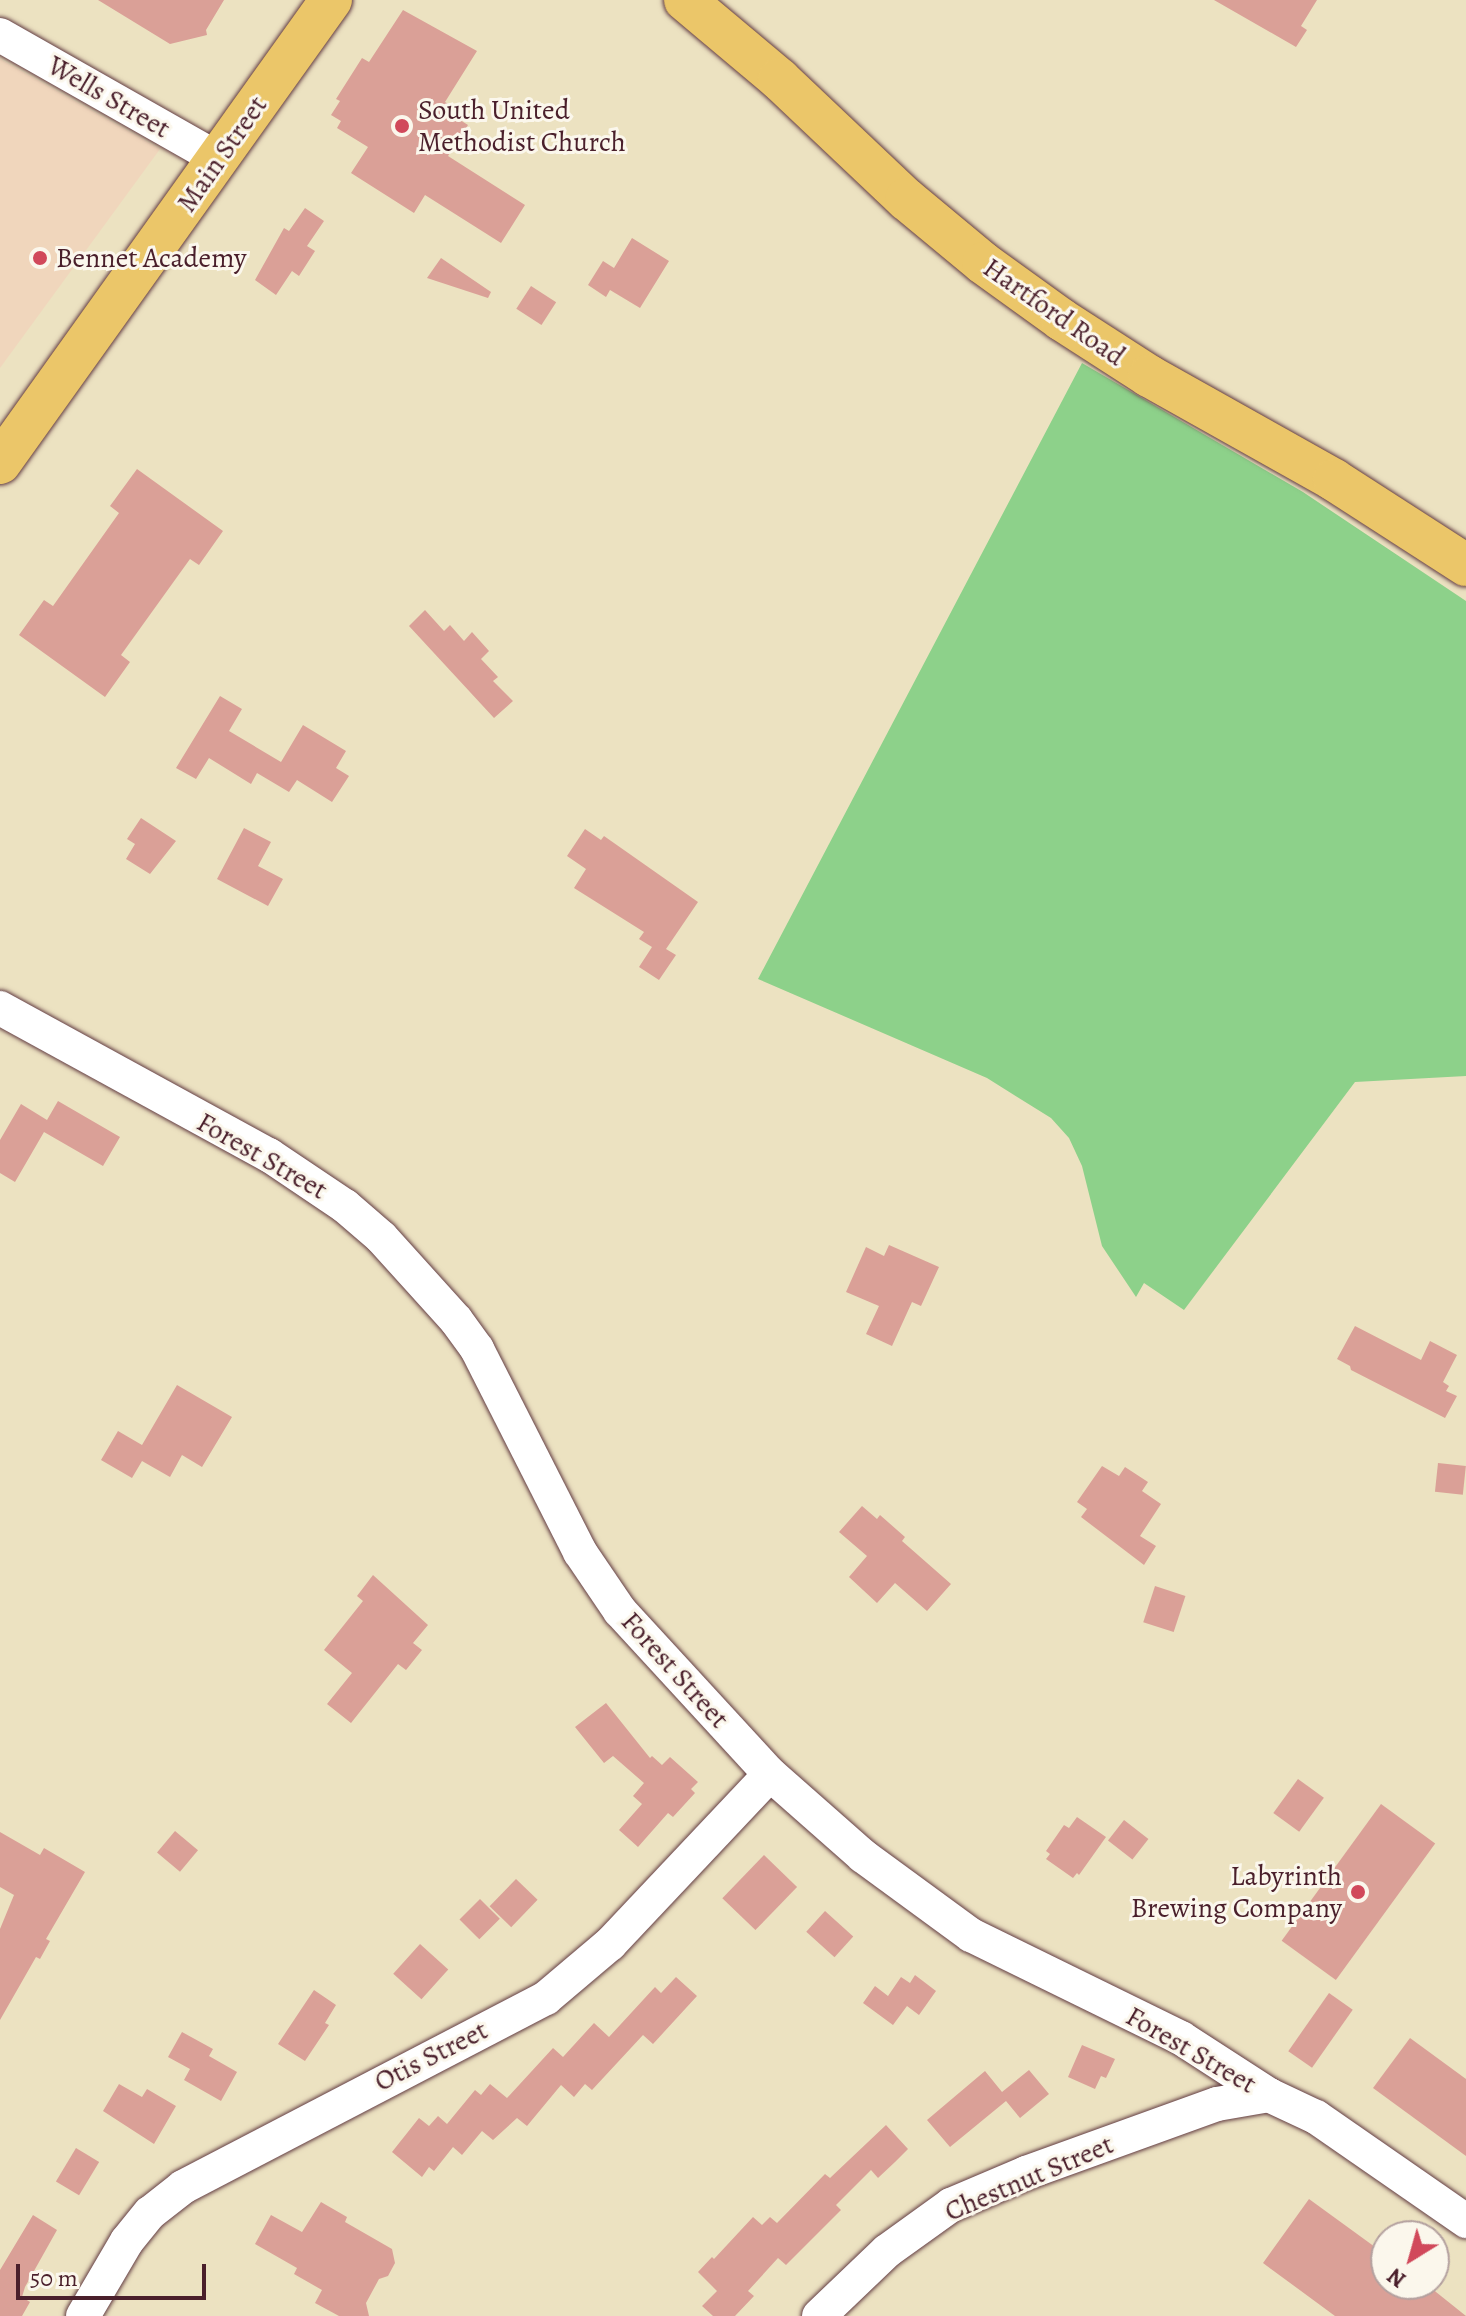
<!DOCTYPE html>
<style>
body{margin:0}
#map{position:relative;width:1466px;height:2316px;overflow:hidden;background:#ece2c1;font-family:Alegreya,serif}
div>[style]{position:absolute}
[style*='--x']{left:calc(var(--x)*1px);top:calc(var(--y)*1px);width:calc(var(--w)*1px);rotate:calc(var(--a)*1deg)}
.built>*{inset:0;background:#f0d6bc}
.green>*{inset:0;background:#8dd18a}
.building>*{inset:0;background:#daa097;transform-origin:0 0}
.roads{filter:drop-shadow(0 0 2px #623c42) drop-shadow(0 0 2px #623c42)}
.minor>*{height:34px;margin:-17px;padding:0 17px;transform-origin:17px;border-radius:17px;background:#fff}
.major>*{height:42px;margin:-21px;padding:0 21px;transform-origin:21px;border-radius:21px;background:#ebc669}
.dots>*{width:22px;height:22px;translate:-50% -50%;box-sizing:border-box;border:4px solid #fbf7ec;border-radius:50%}
span{translate:-50% -50%;white-space:nowrap;text-align:center;line-height:1.15;-webkit-text-stroke:6px #fbf7ec;paint-order:stroke}
.street-label{font-size:28px;color:#4a1f2b}
.poi-label{font-size:28px;color:#4a1f2b}
.left{translate:0 -50%;text-align:left}
.right{translate:-100% -50%;text-align:right}
.north{position:absolute;left:1370px;top:2220px;width:80px;height:80px;box-sizing:border-box;background:#fbf7ec;border:2px solid #b4a19f;border-radius:50%;rotate:217deg;font-size:22px;font-weight:700;line-height:32px;text-align:center;color:#4a1f2b}
.north::after{content:'';display:block;margin:auto;width:28px;height:36px;background:#d1495b;clip-path:polygon(50% 0,100% 100%,50% 72%,0 100%)}
.scale{position:absolute;left:16px;top:2264px;width:190px;height:36px;box-sizing:border-box;border:4px solid #4a1f2b;border-top:0;padding-left:10px;font-size:24px;line-height:28px;white-space:nowrap;color:#4a1f2b;-webkit-text-stroke:6px #fbf7ec;paint-order:stroke}
</style>
<div id="map">
<div class="built">
<i style="clip-path:polygon(0 59px,160px 149px,0 368px)"></i>
</div>
<div class="green">
<i style="clip-path:polygon(1082px 363px,1303px 492px,1466px 601px,1466px 1076px,1355px 1082px,1184px 1310px,1144px 1283px,1136px 1297px,1102px 1246px,1082px 1166px,1069px 1138px,1051px 1118px,987px 1078px,758px 979px)"></i>
</div>
<div class="building">
<i style="clip-path:polygon(98px 0,224px 0,206px 30px,207px 35px,170px 44px)"></i>
<i style="clip-path:polygon(1214px 0,1317px 0,1301px 26px,1307px 30px,1296px 47px)"></i>
<i style="clip-path:polygon(403px 10px,477px 51px,445px 102px,464px 114px,460px 120px,468px 125px,448px 156px,525px 205px,501px 243px,425px 195px,414px 213px,351px 173px,368px 147px,337px 128px,341px 121px,331px 115px,340px 101px,336px 99px,362px 58px,369px 62px)"></i>
<i style="clip-path:polygon(305px 208px,324px 221px,307px 246px,315px 251px,299px 276px,292px 271px,276px 295px,255px 280px,284px 228px,289px 231px)"></i>
<i style="clip-path:polygon(632px 238px,669px 261px,640px 308px,610px 290px,606px 297px,588px 285px,603px 261px,614px 268px)"></i>
<i style="clip-path:polygon(441px 258px,491px 292px,488px 298px,427px 278px)"></i>
<i style="left:531px;top:286px;width:30px;height:27px;rotate:33deg"></i>
<i style="clip-path:polygon(137px 469px,223px 531px,199px 565px,190px 559px,121px 655px,130px 662px,105px 697px,19px 635px,44px 600px,53px 606px,119px 513px,110px 506px)"></i>
<i style="clip-path:polygon(425px 610px,444px 631px,450px 625px,464px 641px,472px 632px,489px 651px,481px 659px,498px 677px,493px 681px,513px 701px,494px 718px,409px 626px)"></i>
<i style="clip-path:polygon(220px 696px,242px 709px,229px 731px,281px 762px,303px 725px,346px 751px,336px 768px,349px 776px,332px 802px,297px 780px,289px 792px,257px 773px,251px 784px,209px 758px,196px 779px,176px 768px)"></i>
<i style="clip-path:polygon(141px 818px,176px 841px,150px 874px,126px 859px,135px 844px,127px 839px)"></i>
<i style="clip-path:polygon(244px 828px,271px 842px,258px 866px,283px 879px,268px 906px,217px 879px)"></i>
<i style="clip-path:polygon(585px 829px,601px 840px,604px 836px,698px 902px,666px 949px,676px 955px,659px 980px,639px 967px,652px 947px,639px 939px,644px 932px,574px 888px,586px 869px,567px 856px)"></i>
<i style="clip-path:polygon(58px 1101px,120px 1137px,103px 1166px,44px 1132px,15px 1182px,0 1173px,0 1140px,21px 1104px,47px 1120px)"></i>
<i style="clip-path:polygon(889px 1245px,939px 1267px,921px 1306px,912px 1302px,892px 1346px,866px 1334px,879px 1306px,846px 1292px,866px 1247px,884px 1256px)"></i>
<i style="clip-path:polygon(1355px 1326px,1421px 1360px,1430px 1341px,1457px 1355px,1443px 1382px,1449px 1386px,1446px 1391px,1457px 1396px,1445px 1418px,1351px 1370px,1350px 1366px,1337px 1359px)"></i>
<i style="clip-path:polygon(177px 1385px,232px 1417px,202px 1467px,182px 1455px,170px 1477px,142px 1461px,132px 1478px,101px 1460px,118px 1431px,142px 1445px)"></i>
<i style="left:1438px;top:1463px;width:28px;height:29px;rotate:6deg"></i>
<i style="clip-path:polygon(1102px 1466px,1119px 1476px,1125px 1467px,1148px 1482px,1142px 1491px,1161px 1504px,1140px 1536px,1156px 1546px,1144px 1565px,1081px 1517px,1087px 1509px,1077px 1502px)"></i>
<i style="clip-path:polygon(862px 1506px,877px 1519px,880px 1515px,905px 1537px,902px 1541px,951px 1584px,927px 1611px,895px 1583px,877px 1603px,849px 1577px,867px 1556px,839px 1532px)"></i>
<i style="clip-path:polygon(373px 1575px,428px 1625px,413px 1643px,422px 1650px,406px 1670px,398px 1664px,351px 1723px,327px 1704px,352px 1673px,324px 1650px,363px 1601px,357px 1596px)"></i>
<i style="left:1155px;top:1586px;width:32px;height:38px;rotate:18deg"></i>
<i style="clip-path:polygon(606px 1703px,650px 1758px,652px 1756px,662px 1765px,670px 1757px,698px 1782px,691px 1789px,695px 1793px,673px 1817px,668px 1813px,638px 1847px,619px 1830px,642px 1804px,633px 1796px,644px 1783px,613px 1756px,604px 1763px,575px 1727px)"></i>
<i style="left:1298px;top:1779px;width:32px;height:42px;rotate:36deg"></i>
<i style="left:1381px;top:1804px;width:67px;height:169px;rotate:36deg"></i>
<i style="clip-path:polygon(1077px 1817px,1106px 1837px,1079px 1875px,1077px 1873px,1073px 1878px,1046px 1859px,1050px 1854px,1046px 1851px,1064px 1825px,1069px 1828px)"></i>
<i style="left:1124px;top:1820px;width:31px;height:26px;rotate:38deg"></i>
<i style="left:175px;top:1831px;width:30px;height:28px;rotate:40deg"></i>
<i style="clip-path:polygon(0 1832px,40px 1855px,44px 1848px,85px 1872px,46px 1939px,50px 1941px,40px 1959px,36px 1957px,0 2020px,0 1929px,14px 1895px,0 1887px)"></i>
<i style="left:764px;top:1855px;width:46px;height:60px;rotate:44deg"></i>
<i style="left:516px;top:1879px;width:30px;height:38px;rotate:44deg"></i>
<i style="left:480px;top:1899px;width:28px;height:29px;rotate:45deg"></i>
<i style="left:825px;top:1911px;width:38px;height:28px;rotate:42deg"></i>
<i style="left:420px;top:1944px;width:38px;height:40px;rotate:42deg"></i>
<i style="clip-path:polygon(915px 1975px,936px 1991px,919px 2015px,907px 2006px,893px 2025px,863px 2003px,875px 1986px,888px 1996px,901px 1977px,910px 1983px)"></i>
<i style="clip-path:polygon(676px 1977px,697px 1996px,653px 2044px,643px 2035px,592px 2090px,585px 2084px,574px 2097px,561px 2085px,527px 2126px,517px 2118px,493px 2140px,482px 2131px,462px 2155px,453px 2147px,434px 2171px,429px 2167px,422px 2177px,392px 2152px,419px 2118px,429px 2126px,438px 2116px,447px 2124px,475px 2090px,481px 2095px,490px 2084px,507px 2098px,553px 2048px,563px 2057px,594px 2023px,609px 2037px,655px 1987px,661px 1993px)"></i>
<i style="clip-path:polygon(314px 1990px,336px 2005px,325px 2023px,329px 2025px,305px 2061px,278px 2044px)"></i>
<i style="left:1329px;top:1993px;width:29px;height:71px;rotate:35deg"></i>
<i style="clip-path:polygon(182px 2032px,213px 2049px,209px 2056px,237px 2072px,221px 2101px,184px 2080px,190px 2069px,168px 2057px)"></i>
<i style="clip-path:polygon(1410px 2038px,1466px 2079px,1466px 2156px,1373px 2088px)"></i>
<i style="clip-path:polygon(1082px 2045px,1115px 2059px,1106px 2078px,1101px 2076px,1095px 2089px,1068px 2077px)"></i>
<i style="clip-path:polygon(1029px 2070px,1049px 2094px,1020px 2118px,1006px 2101px,950px 2147px,927px 2120px,985px 2071px,1002px 2092px)"></i>
<i style="clip-path:polygon(119px 2084px,142px 2097px,147px 2089px,176px 2106px,154px 2144px,103px 2111px)"></i>
<i style="clip-path:polygon(886px 2125px,908px 2149px,895px 2162px,878px 2178px,871px 2170px,836px 2205px,841px 2210px,786px 2265px,778px 2258px,748px 2291px,754px 2296px,735px 2316px,713px 2316px,702px 2306px,717px 2291px,698px 2272px,712px 2257px,714px 2259px,753px 2217px,762px 2225px,770px 2217px,777px 2223px,825px 2174px,830px 2178px)"></i>
<i style="left:76px;top:2148px;width:27px;height:39px;rotate:31deg"></i>
<i style="clip-path:polygon(1309px 2199px,1386px 2255px,1386px 2284px,1426px 2284px,1466px 2316px,1335px 2316px,1263px 2263px)"></i>
<i style="clip-path:polygon(321px 2202px,347px 2217px,345px 2222px,392px 2249px,395px 2263px,388px 2276px,379px 2279px,366px 2303px,369px 2316px,339px 2316px,315px 2303px,322px 2290px,294px 2274px,297px 2268px,255px 2244px,271px 2215px,302px 2232px)"></i>
<i style="clip-path:polygon(33px 2215px,57px 2230px,25px 2287px,22px 2297px,30px 2302px,22px 2316px,0 2316px,0 2270px)"></i>
</div>
<div class="roads">
<div class="minor">
<i style="--x:0;--y:35;--w:251;--a:29.6"></i>
<i style="--x:0;--y:1008;--w:307;--a:28.7"></i>
<i style="--x:269;--y:1155;--w:92;--a:33.9"></i>
<i style="--x:345;--y:1206;--w:48;--a:40.7"></i>
<i style="--x:381;--y:1237;--w:112;--a:47.9"></i>
<i style="--x:456;--y:1320;--w:36;--a:54"></i>
<i style="--x:477;--y:1349;--w:228;--a:63.1"></i>
<i style="--x:580;--y:1552;--w:71;--a:55.9"></i>
<i style="--x:620;--y:1611;--w:222;--a:47.4"></i>
<i style="--x:770;--y:1774;--w:124;--a:41.4"></i>
<i style="--x:863;--y:1856;--w:134;--a:36.2"></i>
<i style="--x:971;--y:1935;--w:234;--a:26.1"></i>
<i style="--x:1181;--y:2038;--w:105;--a:32.9"></i>
<i style="--x:1269;--y:2095;--w:52;--a:25.1"></i>
<i style="--x:1316;--y:2117;--w:183;--a:34.7"></i>
<i style="--x:83;--y:2316;--w:87;--a:-59.6"></i>
<i style="--x:127;--y:2241;--w:36;--a:-51"></i>
<i style="--x:150;--y:2213;--w:42;--a:-38.2"></i>
<i style="--x:183;--y:2187;--w:409;--a:-27.5"></i>
<i style="--x:546;--y:1998;--w:84;--a:-40.2"></i>
<i style="--x:610;--y:1944;--w:233;--a:-46.7"></i>
<i style="--x:819;--y:2316;--w:94;--a:-43.7"></i>
<i style="--x:887;--y:2251;--w:79;--a:-35.7"></i>
<i style="--x:951;--y:2205;--w:82;--a:-23.1"></i>
<i style="--x:1026;--y:2173;--w:203;--a:-19.9"></i>
<i style="--x:1217;--y:2104;--w:53;--a:-9.8"></i>
</div>
<div class="major">
<i style="--x:685;--y:0;--w:123;--a:40"></i>
<i style="--x:779;--y:79;--w:175;--a:43.4"></i>
<i style="--x:906;--y:199;--w:100;--a:39.7"></i>
<i style="--x:983;--y:263;--w:97;--a:35.8"></i>
<i style="--x:1062;--y:320;--w:103;--a:32.8"></i>
<i style="--x:1149;--y:376;--w:212;--a:29.3"></i>
<i style="--x:1334;--y:480;--w:157;--a:32.8"></i>
<i style="--x:0;--y:463;--w:569;--a:-54.44"></i>
</div>
</div>
<div class="dots">
<i style="left:402px;top:126px;background:#d1495b"></i>
<i style="left:40px;top:258px;background:#d1495b"></i>
<i style="left:1358px;top:1892px;background:#d1495b"></i>
</div>
<div class="street-label">
<span style="left:109px;top:97px;rotate:30deg">Wells Street</span>
<span style="left:222px;top:154px;rotate:-55deg">Main Street</span>
<span style="left:1054px;top:312px;rotate:35deg">Hartford Road</span>
<span style="left:262px;top:1156px;rotate:30deg">Forest Street</span>
<span style="left:675px;top:1670px;rotate:48deg">Forest Street</span>
<span style="left:1191px;top:2050px;rotate:30deg">Forest Street</span>
<span style="left:431px;top:2056px;rotate:-27deg">Otis Street</span>
<span style="left:1029px;top:2178px;rotate:-23deg">Chestnut Street</span>
</div>
<div class="poi-label">
<span class="left" style="left:418px;top:126px">South United<br>Methodist Church</span>
<span class="left" style="left:56px;top:258px">Bennet Academy</span>
<span class="right" style="left:1342px;top:1892px">Labyrinth<br>Brewing Company</span>
</div>
<div class="north">N</div>
<div class="scale">50 m</div>
</div>
